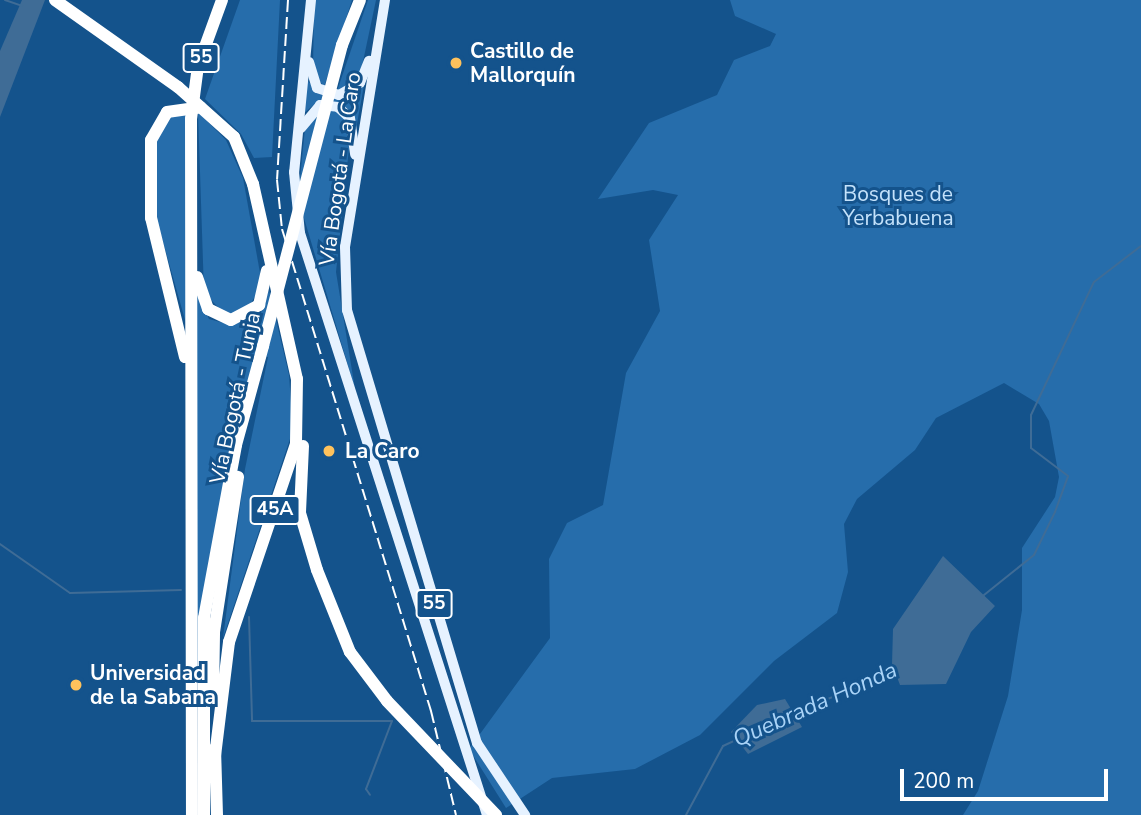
<!DOCTYPE html>
<meta charset="utf-8">
<style>
body{margin:0}
#map{position:relative;width:1141px;height:815px;overflow:hidden;background:#14538c;font-family:"Nunito Sans",sans-serif}
div>[style]{position:absolute}
[style*='--x']{left:calc(var(--x)*1px);top:calc(var(--y)*1px);width:calc(var(--w)*1px);rotate:calc(var(--a)*1deg)}
.green>*{inset:0;background:#266dab}
.water>*{inset:0;background:#3f6c96}
.stream>*{height:2px;margin:-1px;padding:0 1px;transform-origin:1px;border-radius:1px;background:#3f6c96}
.major>*{height:10px;margin:-5px;padding:0 5px;transform-origin:5px;border-radius:5px;background:#e6f2ff}
.highway>*{height:12px;margin:-6px;padding:0 6px;transform-origin:6px;border-radius:6px;background:#fff}
.rail>*{height:2px;margin-top:-1px;transform-origin:0;background:repeating-linear-gradient(90deg,#fff 0 12px,transparent 0 17px)}
.highway-bridge>*{height:12px;margin:-6px;padding:0 6px;transform-origin:6px;border-radius:6px;background:#fff}
.dots>*{width:19px;height:19px;translate:-50% -50%;box-sizing:border-box;border:4px solid #14538c;border-radius:50%}
span{translate:-50% -50%;white-space:nowrap;text-align:center;line-height:1.15;-webkit-text-stroke:6px #14538c;paint-order:stroke}
.shield-label span{padding:2px 5px;background:#14538c;border:2px solid;border-radius:5px;-webkit-text-stroke-width:0}
.shield-label{font-size:19px;color:#fff;font-weight:700}
.poi-label{font-size:21px;color:#fff;font-weight:700}
.left{translate:0 -50%;text-align:left}
.street-label{font-size:21px;color:#fff}
.park-label{font-size:21px;color:#c4e2fb}
.water-label{font-size:23px;color:#a9d3f7;font-style:italic}
.scale{position:absolute;left:900px;top:769px;width:208px;height:32px;box-sizing:border-box;border:4px solid #fff;border-top:0;padding-left:9px;font-size:21px;line-height:24px;white-space:nowrap;color:#fff;-webkit-text-stroke:5px #14538c;paint-order:stroke}
</style>
<div id="map">
<div class="green">
<i style="clip-path:polygon(240px 0,280px 0,272px 157px,254px 158px,241px 134px,205px 99px)"></i>
<i style="clip-path:polygon(314px 0,352px 0,324px 87px,313px 72px)"></i>
<i style="clip-path:polygon(368px 0,376px 0,361px 71px,354px 84px,337px 91px)"></i>
<i style="clip-path:polygon(730px 0,1141px 0,1141px 815px,963px 815px,978px 791px,1008px 696px,1022px 610px,1022px 548px,1055px 497px,1059px 477px,1049px 421px,1039px 404px,1004px 383px,936px 418px,915px 450px,857px 499px,844px 524px,848px 572px,837px 613px,774px 661px,700px 735px,635px 769px,552px 778px,506px 808px,469px 749px,550px 638px,549px 559px,567px 523px,603px 505px,626px 373px,660px 311px,649px 240px,678px 195px,653px 190px,598px 199px,649px 123px,717px 95px,734px 60px,770px 46px,776px 34px,735px 16px)"></i>
<i style="clip-path:polygon(306px 79px,324px 97px,354px 94px,365px 80px,356px 129px,343px 105px,317px 102px,303px 114px)"></i>
<i style="clip-path:polygon(188px 108px,189px 334px,156px 217px,155px 138px,167px 116px)"></i>
<i style="clip-path:polygon(334px 110px,344px 116px,350px 139px,336px 272px,355px 389px,298px 198px,305px 128px,314px 112px)"></i>
<i style="clip-path:polygon(198px 112px,226px 140px,243px 178px,262px 284px,246px 312px,224px 314px,204px 292px)"></i>
<i style="clip-path:polygon(269px 290px,289px 375px,293px 430px,223px 638px,245px 469px,268px 357px,257px 354px,208px 563px,197px 689px,197px 293px,209px 319px,231px 325px,260px 315px)"></i>
</div>
<div class="water">
<i style="clip-path:polygon(22px 0,45px 0,0 117px,0 51px)"></i>
<i style="clip-path:polygon(943px 556px,995px 606px,971px 632px,946px 684px,900px 685px,892px 664px,893px 629px)"></i>
<i style="clip-path:polygon(785px 699px,802px 727px,748px 754px,731px 732px,757px 705px)"></i>
</div>
<div class="stream">
<i style="--x:5;--y:0;--w:18;--a:19"></i>
<i style="--x:0;--y:544;--w:85;--a:35"></i>
<i style="--x:70;--y:593;--w:111;--a:-1.5"></i>
<i style="--x:984;--y:595;--w:64;--a:-38.7"></i>
<i style="--x:1034;--y:555;--w:48;--a:-64"></i>
<i style="--x:1055;--y:512;--w:38;--a:-70"></i>
<i style="--x:1068;--y:476;--w:46;--a:-142.9"></i>
<i style="--x:1031;--y:448;--w:33;--a:-90"></i>
<i style="--x:1031;--y:415;--w:147;--a:-64.7"></i>
<i style="--x:1094;--y:282;--w:59;--a:-37.5"></i>
<i style="--x:249;--y:617;--w:104;--a:88.3"></i>
<i style="--x:252;--y:721;--w:140;--a:0"></i>
<i style="--x:392;--y:721;--w:73;--a:110.9"></i>
<i style="--x:366;--y:789;--w:7;--a:56"></i>
<i style="--x:793;--y:712;--w:110;--a:-20.7"></i>
<i style="--x:686;--y:815;--w:78;--a:-61.8"></i>
<i style="--x:723;--y:746;--w:17;--a:-25"></i>
</div>
<div class="major">
<i style="--x:311;--y:0;--w:173;--a:95.6"></i>
<i style="--x:294;--y:172;--w:61;--a:84.4"></i>
<i style="--x:300;--y:233;--w:611;--a:72.19"></i>
<i style="--x:385;--y:0;--w:250;--a:99.2"></i>
<i style="--x:345;--y:247;--w:63;--a:88.2"></i>
<i style="--x:347;--y:310;--w:452;--a:73.3"></i>
<i style="--x:477;--y:743;--w:87;--a:56.3"></i>
<i style="--x:309;--y:62;--w:27;--a:73"></i>
<i style="--x:317;--y:88;--w:23;--a:18"></i>
<i style="--x:339;--y:95;--w:24;--a:-30"></i>
<i style="--x:360;--y:83;--w:24;--a:-68"></i>
<i style="--x:301;--y:128;--w:30;--a:-50"></i>
<i style="--x:320;--y:105;--w:18;--a:6"></i>
<i style="--x:338;--y:107;--w:16;--a:43"></i>
<i style="--x:350;--y:118;--w:37;--a:82"></i>
</div>
<div class="highway">
<i style="--x:55;--y:0;--w:151;--a:35.3"></i>
<i style="--x:178;--y:87;--w:75;--a:41.8"></i>
<i style="--x:234;--y:137;--w:51;--a:68"></i>
<i style="--x:253;--y:184;--w:200;--a:77.3"></i>
<i style="--x:297;--y:379;--w:65;--a:90.9"></i>
<i style="--x:296;--y:444;--w:209;--a:108.7"></i>
<i style="--x:229;--y:642;--w:115;--a:97"></i>
<i style="--x:342;--y:45;--w:48;--a:-68.2"></i>
<i style="--x:191;--y:119;--w:696;--a:89.92"></i>
<i style="--x:197;--y:277;--w:34;--a:71"></i>
<i style="--x:208;--y:309;--w:25;--a:26"></i>
<i style="--x:231;--y:320;--w:32;--a:-28"></i>
<i style="--x:259;--y:305;--w:35;--a:-77"></i>
<i style="--x:185;--y:357;--w:143;--a:-103.7"></i>
<i style="--x:151;--y:218;--w:78;--a:-90"></i>
<i style="--x:151;--y:140;--w:32;--a:-60"></i>
<i style="--x:167;--y:112;--w:34;--a:-8"></i>
<i style="--x:303;--y:446;--w:67;--a:92.6"></i>
<i style="--x:300;--y:513;--w:59;--a:73.4"></i>
<i style="--x:317;--y:570;--w:88;--a:68.1"></i>
<i style="--x:350;--y:652;--w:61;--a:52.9"></i>
<i style="--x:213;--y:698;--w:66;--a:-89.1"></i>
<i style="--x:214;--y:632;--w:157;--a:-81.2"></i>
<i style="--x:215;--y:748;--w:67;--a:88.3"></i>
<i style="--x:204;--y:815;--w:197;--a:-90"></i>
<i style="--x:204;--y:618;--w:176;--a:-79.5"></i>
<i style="--x:236;--y:445;--w:103;--a:-74.7"></i>
</div>
<div class="rail">
<i style="--x:288;--y:0;--w:180;--a:93.5"></i>
<i style="--x:277;--y:180;--w:49;--a:84.2"></i>
<i style="--x:282;--y:229;--w:505;--a:72.82"></i>
<i style="--x:431;--y:711;--w:107;--a:76.5"></i>
</div>
<div class="highway-bridge">
<i style="--x:191;--y:119;--w:53;--a:-82.5"></i>
<i style="--x:198;--y:66;--w:70;--a:-70"></i>
<i style="--x:263;--y:346;--w:311;--a:-75.3"></i>
<i style="--x:387;--y:701;--w:158;--a:46.3"></i>
</div>
<div class="dots">
<i style="left:456px;top:63px;background:#ffc25c"></i>
<i style="left:329px;top:451px;background:#ffc25c"></i>
<i style="left:76px;top:685px;background:#ffc25c"></i>
</div>
<div class="shield-label">
<span style="left:201px;top:58px">55</span>
<span style="left:275px;top:510px">45A</span>
<span style="left:434px;top:604px">55</span>
</div>
<div class="poi-label">
<span class="left" style="left:470px;top:63px">Castillo de<br>Mallorquín</span>
<span class="left" style="left:345px;top:451px">La Caro</span>
<span class="left" style="left:90px;top:685px">Universidad<br>de la Sabana</span>
</div>
<div class="street-label">
<span style="left:340px;top:169px;rotate:-82deg">Vía Bogotá - La Caro</span>
<span style="left:235px;top:398px;rotate:-78deg">Vía Bogotá - Tunja</span>
</div>
<div class="park-label">
<span style="left:898px;top:206px">Bosques de<br>Yerbabuena</span>
</div>
<div class="water-label">
<span style="left:815px;top:705px;rotate:-24deg">Quebrada Honda</span>
</div>
<div class="scale">200 m</div>
</div>
